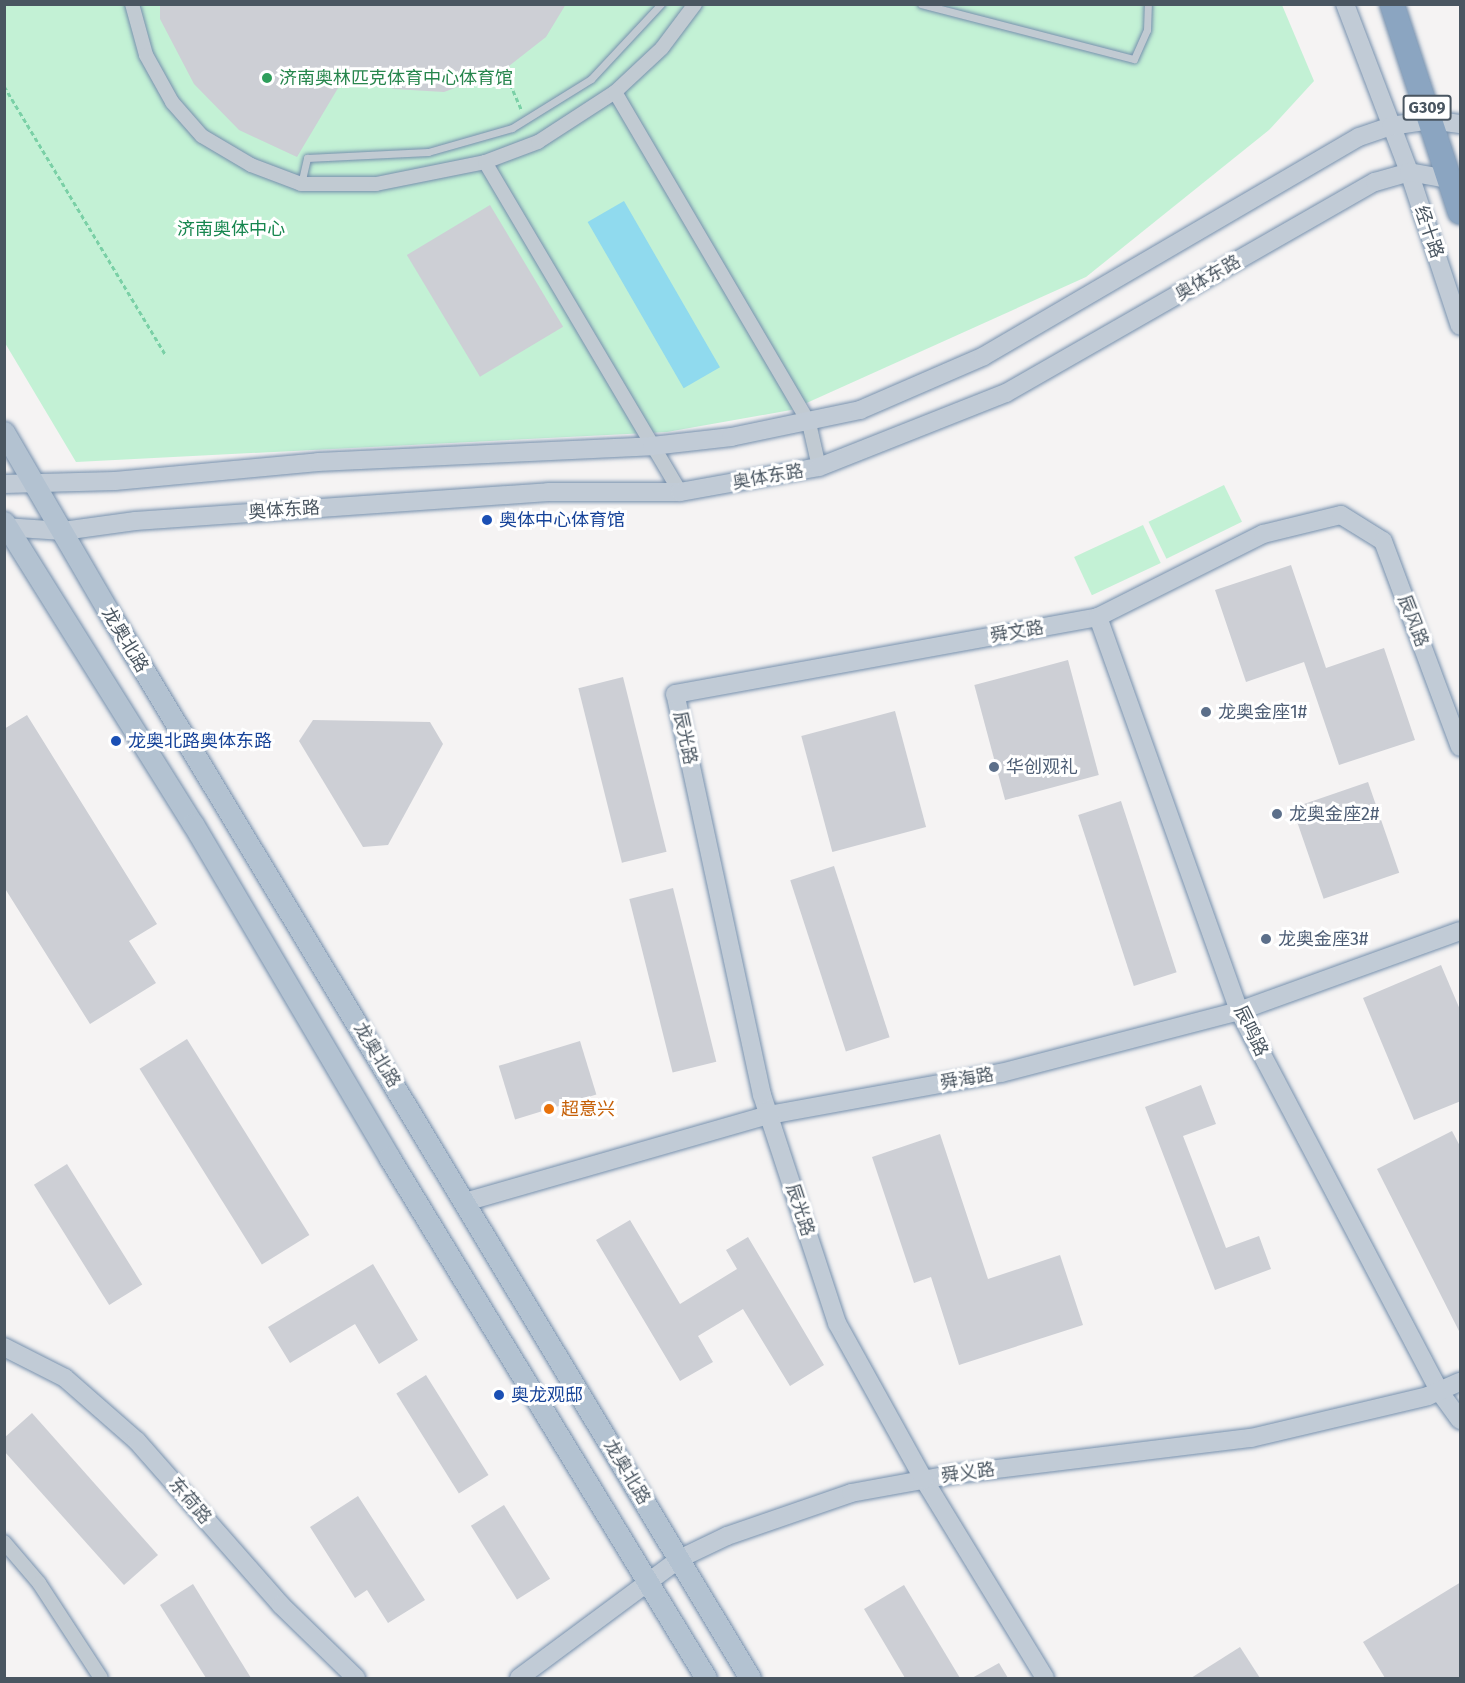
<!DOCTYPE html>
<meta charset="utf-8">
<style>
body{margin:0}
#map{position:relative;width:1465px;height:1683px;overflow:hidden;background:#f5f3f3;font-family:"Fira Sans","Noto Sans SC",sans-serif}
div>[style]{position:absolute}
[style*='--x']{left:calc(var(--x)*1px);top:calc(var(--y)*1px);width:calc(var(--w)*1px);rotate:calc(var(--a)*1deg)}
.green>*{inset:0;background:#c3f1d5;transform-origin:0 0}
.water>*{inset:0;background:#90daee;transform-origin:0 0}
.building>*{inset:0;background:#cdcfd5;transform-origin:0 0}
.path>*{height:3px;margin-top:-1.5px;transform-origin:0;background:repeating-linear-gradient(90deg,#7ad0a6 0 4.5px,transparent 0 7.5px)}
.roads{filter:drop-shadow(0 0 2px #7690ad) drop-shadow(0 0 2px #7690ad)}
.lane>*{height:7px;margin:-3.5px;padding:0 3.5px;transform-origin:3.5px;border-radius:3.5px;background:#c1cad2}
.street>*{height:14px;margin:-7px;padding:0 7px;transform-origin:7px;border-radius:7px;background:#c1cad2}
.secondary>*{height:18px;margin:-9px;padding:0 9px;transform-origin:9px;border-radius:9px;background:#c1cbd6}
.primary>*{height:21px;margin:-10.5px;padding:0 10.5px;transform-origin:10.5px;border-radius:10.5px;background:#b3c2d1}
.highway>*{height:24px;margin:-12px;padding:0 12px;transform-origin:12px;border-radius:12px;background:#8ba5c1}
.dots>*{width:16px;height:16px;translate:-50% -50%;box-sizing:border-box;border:3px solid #fff;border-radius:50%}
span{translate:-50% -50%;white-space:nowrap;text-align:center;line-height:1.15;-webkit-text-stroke:6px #fff;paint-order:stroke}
.shield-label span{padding:2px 4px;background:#fff;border:2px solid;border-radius:4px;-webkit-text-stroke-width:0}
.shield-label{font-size:16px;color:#4a5661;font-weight:700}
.leisure-label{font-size:18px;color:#27864d}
.left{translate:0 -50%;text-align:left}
.park-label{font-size:18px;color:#17864f}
.street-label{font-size:18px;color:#4a5661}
.transit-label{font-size:18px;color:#164399}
.service-label{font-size:18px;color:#4e5e75}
.food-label{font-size:18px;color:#c56008}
.frame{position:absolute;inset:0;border:6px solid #4a5661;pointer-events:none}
</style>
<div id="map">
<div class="green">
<i style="clip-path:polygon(5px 5px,1282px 5px,1314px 81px,1269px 130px,1086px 277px,791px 410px,667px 432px,76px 462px,5px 343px)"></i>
<i style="left:1224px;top:485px;width:41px;height:84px;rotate:64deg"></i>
<i style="left:1143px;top:525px;width:42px;height:76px;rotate:65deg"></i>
</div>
<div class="water">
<i style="left:624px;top:201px;width:192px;height:42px;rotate:60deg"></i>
</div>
<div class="building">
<i style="clip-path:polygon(160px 4px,566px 4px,546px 37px,504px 70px,444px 92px,394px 89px,347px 73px,297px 157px,239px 130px,194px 84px,160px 19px)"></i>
<i style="left:490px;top:205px;width:142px;height:97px;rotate:59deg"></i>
<i style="clip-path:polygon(1291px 565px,1326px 668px,1384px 648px,1415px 740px,1339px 765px,1304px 662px,1246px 682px,1215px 590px)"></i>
<i style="left:1068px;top:660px;width:119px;height:97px;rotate:75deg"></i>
<i style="left:623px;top:677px;width:180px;height:46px;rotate:76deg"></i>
<i style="left:895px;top:711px;width:120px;height:97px;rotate:75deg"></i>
<i style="clip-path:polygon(27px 715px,157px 924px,129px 941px,156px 983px,90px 1024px,4px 887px,4px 729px)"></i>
<i style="clip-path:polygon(313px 720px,430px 722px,443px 744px,388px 845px,363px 847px,299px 741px)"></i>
<i style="left:1368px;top:782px;width:96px;height:80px;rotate:71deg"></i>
<i style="left:1121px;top:801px;width:180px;height:45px;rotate:72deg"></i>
<i style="left:834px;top:866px;width:180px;height:46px;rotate:72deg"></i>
<i style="left:673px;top:888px;width:179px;height:45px;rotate:76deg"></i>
<i style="clip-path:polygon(1441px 965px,1461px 1012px,1461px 1101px,1414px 1120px,1363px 998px)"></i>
<i style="left:187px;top:1039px;width:231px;height:56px;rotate:58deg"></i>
<i style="left:580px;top:1041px;width:56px;height:85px;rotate:73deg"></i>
<i style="clip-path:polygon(1201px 1085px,1216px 1124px,1183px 1136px,1226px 1248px,1259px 1236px,1271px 1269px,1215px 1290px,1145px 1107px)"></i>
<i style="clip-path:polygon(1452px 1131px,1461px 1148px,1461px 1335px,1377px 1169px)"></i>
<i style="clip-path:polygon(940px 1134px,988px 1279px,1060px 1255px,1083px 1325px,959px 1365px,931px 1277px,914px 1283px,872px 1157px)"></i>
<i style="left:67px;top:1164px;width:142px;height:39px;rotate:58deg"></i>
<i style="clip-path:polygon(630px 1220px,680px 1304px,737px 1269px,726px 1250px,748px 1237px,824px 1365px,790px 1386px,743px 1309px,698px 1336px,713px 1362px,680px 1381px,596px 1240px)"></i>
<i style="clip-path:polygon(373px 1264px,418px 1340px,379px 1364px,355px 1324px,290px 1363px,268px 1327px)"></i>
<i style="left:426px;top:1375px;width:118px;height:35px;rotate:58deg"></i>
<i style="clip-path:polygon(32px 1413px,158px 1555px,124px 1585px,4px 1451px,4px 1438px)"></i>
<i style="clip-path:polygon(358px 1496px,425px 1600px,388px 1623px,367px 1590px,355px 1598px,310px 1527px)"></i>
<i style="left:504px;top:1505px;width:87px;height:39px;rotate:58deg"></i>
<i style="clip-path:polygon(1461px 1582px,1461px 1678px,1385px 1678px,1363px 1642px)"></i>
<i style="clip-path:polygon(193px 1584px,251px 1678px,206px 1678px,160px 1605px)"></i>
<i style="clip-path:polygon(904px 1585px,960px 1678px,905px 1678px,864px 1609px)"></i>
<i style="clip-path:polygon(1240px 1647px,1260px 1678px,1191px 1678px)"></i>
<i style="clip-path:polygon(999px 1663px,1008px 1678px,972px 1678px)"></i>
</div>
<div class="path">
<i style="--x:504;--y:70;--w:45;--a:66.3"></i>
<i style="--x:4;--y:86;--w:313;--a:59"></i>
</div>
<div class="roads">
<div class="lane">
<i style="--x:921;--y:4;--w:220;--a:14.5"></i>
<i style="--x:1134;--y:59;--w:32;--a:-66"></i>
<i style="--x:1147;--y:30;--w:26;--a:-88"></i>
<i style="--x:301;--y:184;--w:27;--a:-77"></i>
<i style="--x:307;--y:158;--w:121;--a:-2.8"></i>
<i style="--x:428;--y:152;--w:87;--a:-15.9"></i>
<i style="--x:512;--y:128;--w:93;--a:-31.8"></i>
<i style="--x:591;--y:79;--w:103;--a:-47"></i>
</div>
<div class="street">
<i style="--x:132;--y:4;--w:53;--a:74.6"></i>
<i style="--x:146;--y:55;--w:54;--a:61"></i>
<i style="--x:172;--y:102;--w:45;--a:48.6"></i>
<i style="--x:202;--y:136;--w:57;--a:30.6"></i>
<i style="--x:251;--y:165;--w:53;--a:20.8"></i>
<i style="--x:301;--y:184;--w:75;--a:0"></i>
<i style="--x:376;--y:184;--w:111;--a:-11.4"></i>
<i style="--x:485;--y:162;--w:57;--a:-20.7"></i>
<i style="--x:538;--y:142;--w:92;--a:-33"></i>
<i style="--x:615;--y:92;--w:64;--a:-43.1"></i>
<i style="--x:662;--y:48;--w:55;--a:-53.1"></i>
<i style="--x:615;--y:92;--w:384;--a:59.6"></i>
<i style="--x:809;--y:423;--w:45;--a:77.2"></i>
<i style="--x:485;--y:162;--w:383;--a:59.4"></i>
<i style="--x:4;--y:1542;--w:54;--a:49.5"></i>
<i style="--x:39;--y:1583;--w:113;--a:56.9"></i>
</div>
<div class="secondary">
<i style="--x:1345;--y:4;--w:180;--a:69.1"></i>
<i style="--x:1409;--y:172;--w:162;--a:71.7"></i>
<i style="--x:4;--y:484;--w:111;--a:-1.5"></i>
<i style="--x:115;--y:481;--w:204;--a:-5.3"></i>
<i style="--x:318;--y:462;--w:334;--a:-2.7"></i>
<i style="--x:652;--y:446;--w:80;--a:-6.5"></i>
<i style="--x:731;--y:437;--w:132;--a:-11.8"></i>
<i style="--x:860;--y:410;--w:135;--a:-23.5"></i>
<i style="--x:984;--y:356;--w:434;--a:-30.3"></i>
<i style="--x:1359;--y:137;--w:34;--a:-19"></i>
<i style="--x:1391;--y:126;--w:40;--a:-8.5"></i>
<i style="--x:1431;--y:120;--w:29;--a:8"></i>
<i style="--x:4;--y:527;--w:59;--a:3.9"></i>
<i style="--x:63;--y:531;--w:73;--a:-7.9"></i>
<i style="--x:135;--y:521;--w:414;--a:-4"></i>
<i style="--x:548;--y:492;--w:132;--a:0"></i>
<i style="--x:680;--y:492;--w:141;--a:-10.2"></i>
<i style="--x:819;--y:467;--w:201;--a:-21.6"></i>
<i style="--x:1006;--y:393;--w:425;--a:-29.8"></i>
<i style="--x:1375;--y:182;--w:35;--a:-16"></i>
<i style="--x:1409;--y:172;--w:51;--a:10.2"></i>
<i style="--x:1098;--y:617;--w:418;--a:70.3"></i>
<i style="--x:1239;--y:1011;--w:429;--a:62.2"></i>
<i style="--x:1439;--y:1391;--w:36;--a:54"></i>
<i style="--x:465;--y:1202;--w:316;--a:-16"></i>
<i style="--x:769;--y:1115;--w:236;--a:-10.3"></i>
<i style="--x:1001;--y:1073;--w:246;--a:-14.6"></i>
<i style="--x:1239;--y:1011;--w:235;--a:-19.9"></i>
<i style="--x:4;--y:1347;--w:68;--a:26.9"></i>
<i style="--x:65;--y:1378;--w:96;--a:41.2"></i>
<i style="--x:137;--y:1441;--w:218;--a:48.7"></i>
<i style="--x:281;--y:1605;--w:105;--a:44.2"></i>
<i style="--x:519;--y:1678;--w:199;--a:-36.6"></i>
<i style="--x:679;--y:1559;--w:53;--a:-25.6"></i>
<i style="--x:727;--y:1536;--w:131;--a:-19.1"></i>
<i style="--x:851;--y:1493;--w:107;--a:-10.3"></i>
<i style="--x:956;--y:1474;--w:297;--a:-7"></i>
<i style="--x:1251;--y:1438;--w:182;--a:-13.3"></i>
<i style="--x:1428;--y:1396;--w:35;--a:-24"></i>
<i style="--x:1045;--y:1678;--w:232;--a:-121.4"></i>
<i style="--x:924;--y:1480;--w:179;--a:-119"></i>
<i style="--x:837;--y:1323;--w:240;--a:-108.2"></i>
<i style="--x:762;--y:1095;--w:410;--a:-102.2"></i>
<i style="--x:675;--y:694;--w:430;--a:-10.3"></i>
<i style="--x:1098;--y:617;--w:185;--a:-26.7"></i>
<i style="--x:1263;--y:534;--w:80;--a:-13.7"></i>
<i style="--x:1341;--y:515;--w:49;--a:31.8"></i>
<i style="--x:1383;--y:541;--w:220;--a:69.5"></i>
</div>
<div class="primary">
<i style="--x:4;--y:432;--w:216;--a:59.8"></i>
<i style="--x:113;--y:619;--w:1236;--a:58.97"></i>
<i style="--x:4;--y:522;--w:356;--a:58"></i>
<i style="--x:193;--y:824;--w:386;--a:59.5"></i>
<i style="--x:389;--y:1157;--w:610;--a:58.68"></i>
</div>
<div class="highway">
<i style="--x:1392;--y:4;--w:219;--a:71.9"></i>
</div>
</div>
<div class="dots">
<i style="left:267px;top:78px;background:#2e9e5b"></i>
<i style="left:487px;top:520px;background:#1a4fb4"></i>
<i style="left:1206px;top:712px;background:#5c6f8a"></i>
<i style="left:116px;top:741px;background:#1a4fb4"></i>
<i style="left:994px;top:767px;background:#5c6f8a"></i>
<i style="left:1277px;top:814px;background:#5c6f8a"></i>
<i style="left:1266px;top:939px;background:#5c6f8a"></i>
<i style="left:549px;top:1109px;background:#e8710a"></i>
<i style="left:499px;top:1395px;background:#1a4fb4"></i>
</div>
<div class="shield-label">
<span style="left:1427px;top:108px">G309</span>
</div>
<div class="leisure-label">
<span class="left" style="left:279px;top:78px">济南奥林匹克体育中心体育馆</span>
</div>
<div class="park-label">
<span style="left:231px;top:229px">济南奥体中心</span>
</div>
<div class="street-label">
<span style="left:1429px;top:232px;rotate:71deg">经十路</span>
<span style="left:1208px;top:278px;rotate:-30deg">奥体东路</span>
<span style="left:768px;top:477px;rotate:-10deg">奥体东路</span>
<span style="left:284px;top:510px;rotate:-4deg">奥体东路</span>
<span style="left:1413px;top:621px;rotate:69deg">辰风路</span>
<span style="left:1017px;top:632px;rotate:-10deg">舜文路</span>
<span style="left:125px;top:640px;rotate:59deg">龙奥北路</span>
<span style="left:685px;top:738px;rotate:78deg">辰光路</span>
<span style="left:1251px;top:1031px;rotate:64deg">辰鸣路</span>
<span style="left:377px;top:1055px;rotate:59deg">龙奥北路</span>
<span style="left:967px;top:1079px;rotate:-10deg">舜海路</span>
<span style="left:800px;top:1210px;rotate:72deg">辰光路</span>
<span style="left:627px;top:1472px;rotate:59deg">龙奥北路</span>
<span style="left:968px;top:1473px;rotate:-8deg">舜义路</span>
<span style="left:190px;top:1501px;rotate:49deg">东荷路</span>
</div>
<div class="transit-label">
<span class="left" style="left:499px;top:520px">奥体中心体育馆</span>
<span class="left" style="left:128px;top:741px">龙奥北路奥体东路</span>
<span class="left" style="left:511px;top:1395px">奥龙观邸</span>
</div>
<div class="service-label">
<span class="left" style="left:1218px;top:712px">龙奥金座1#</span>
<span class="left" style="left:1006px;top:767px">华创观礼</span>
<span class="left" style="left:1289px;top:814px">龙奥金座2#</span>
<span class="left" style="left:1278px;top:939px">龙奥金座3#</span>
</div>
<div class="food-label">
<span class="left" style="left:561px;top:1109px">超意兴</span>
</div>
<div class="frame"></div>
</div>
